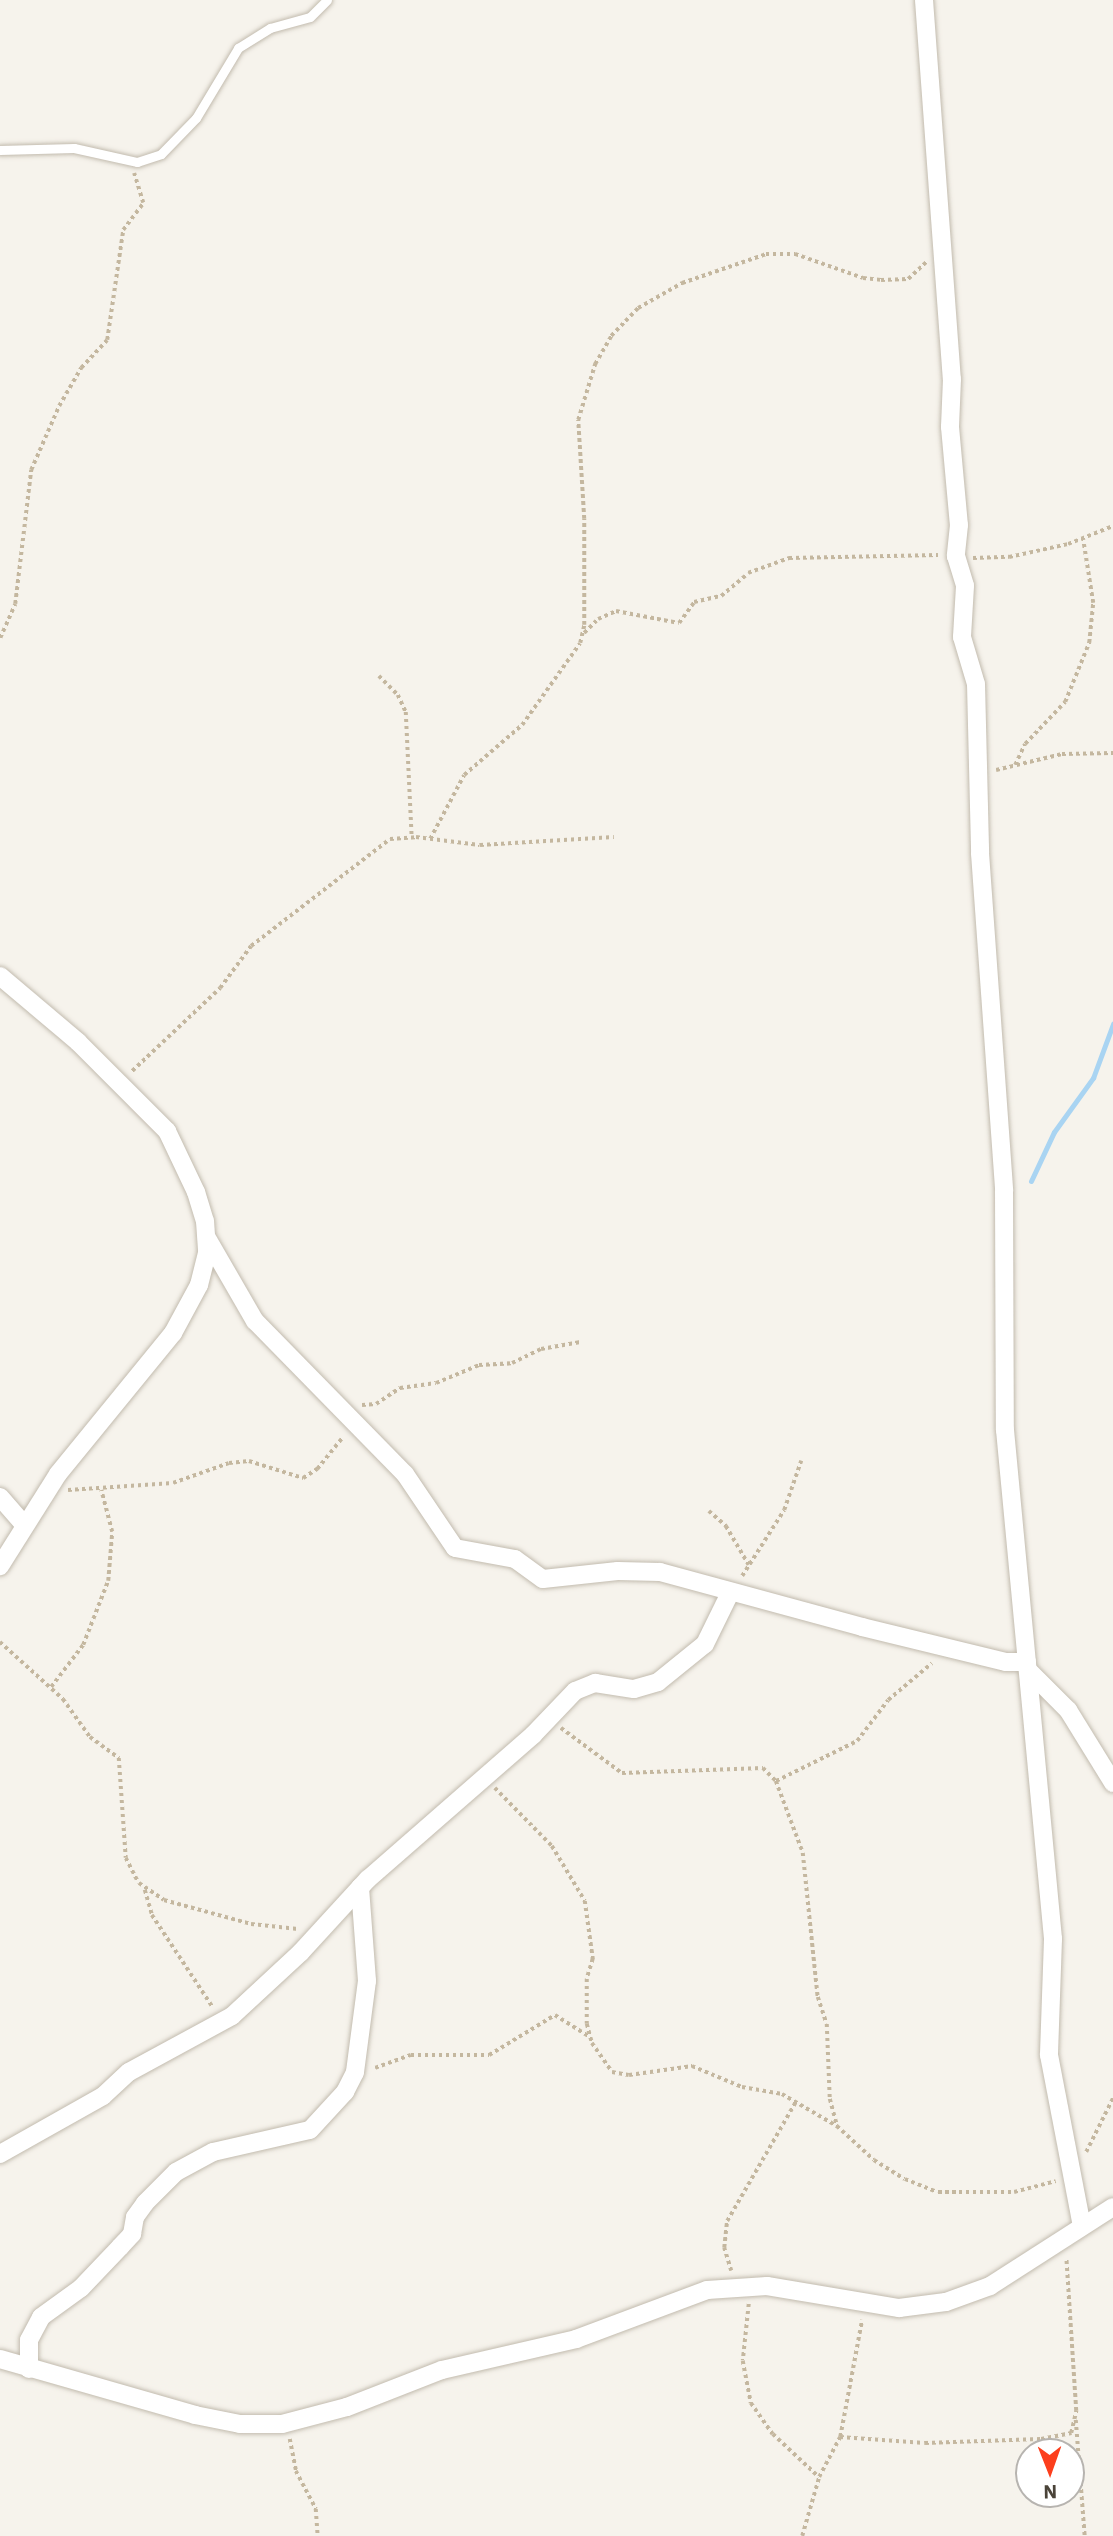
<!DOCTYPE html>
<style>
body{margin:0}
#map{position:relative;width:1113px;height:2536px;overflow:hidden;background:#f6f3ec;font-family:"IBM Plex Sans",sans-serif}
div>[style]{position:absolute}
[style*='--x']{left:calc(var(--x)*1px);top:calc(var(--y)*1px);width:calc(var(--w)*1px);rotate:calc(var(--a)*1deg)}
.stream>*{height:5px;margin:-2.5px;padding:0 2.5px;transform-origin:2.5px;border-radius:2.5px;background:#a9d4f2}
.path>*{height:3.5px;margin-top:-1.75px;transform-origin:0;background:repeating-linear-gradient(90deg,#c4b79f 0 3.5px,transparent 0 7px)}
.roads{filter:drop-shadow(0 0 2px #c2bbae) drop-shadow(0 0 2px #c2bbae)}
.service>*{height:9px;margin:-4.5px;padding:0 4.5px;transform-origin:4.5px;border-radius:4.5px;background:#fff}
.minor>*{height:18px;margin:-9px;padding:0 9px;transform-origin:9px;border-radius:9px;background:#fff}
span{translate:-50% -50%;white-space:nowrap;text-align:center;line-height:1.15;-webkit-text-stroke:7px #fff;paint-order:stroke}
.north{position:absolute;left:1015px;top:2438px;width:70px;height:70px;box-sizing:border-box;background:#fff;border:2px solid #b7b4b0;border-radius:50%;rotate:179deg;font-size:19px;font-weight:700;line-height:28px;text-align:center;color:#4b4439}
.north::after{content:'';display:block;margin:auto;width:24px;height:32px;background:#fc3f1d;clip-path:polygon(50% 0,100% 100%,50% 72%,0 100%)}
</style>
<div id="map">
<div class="stream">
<i style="--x:1031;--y:1181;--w:54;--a:-64.9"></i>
<i style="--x:1054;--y:1132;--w:67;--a:-54.2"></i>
<i style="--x:1093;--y:1078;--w:58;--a:-69.7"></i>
</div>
<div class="path">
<i style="--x:973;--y:558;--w:36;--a:-2"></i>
<i style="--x:1009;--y:557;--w:60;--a:-12.4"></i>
<i style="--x:1068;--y:544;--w:48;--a:-21.8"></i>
<i style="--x:584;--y:633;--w:20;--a:-45"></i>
<i style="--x:598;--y:619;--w:20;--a:-24"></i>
<i style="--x:616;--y:611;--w:64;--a:10.8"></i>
<i style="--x:679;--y:623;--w:26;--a:-54"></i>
<i style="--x:694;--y:602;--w:28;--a:-13"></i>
<i style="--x:721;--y:596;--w:35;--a:-40"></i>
<i style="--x:748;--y:573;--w:44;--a:-20.1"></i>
<i style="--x:789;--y:558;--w:149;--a:-1.2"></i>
<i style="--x:0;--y:638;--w:37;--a:-66"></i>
<i style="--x:15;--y:604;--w:135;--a:-83.2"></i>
<i style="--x:31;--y:470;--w:70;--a:-66.4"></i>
<i style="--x:59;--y:406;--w:44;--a:-59.9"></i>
<i style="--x:81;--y:368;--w:38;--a:-47"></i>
<i style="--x:107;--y:340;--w:111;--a:-81.7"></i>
<i style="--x:123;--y:230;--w:34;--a:-53"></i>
<i style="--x:143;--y:203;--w:31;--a:-107"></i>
<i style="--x:379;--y:676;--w:27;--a:45"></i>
<i style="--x:398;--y:695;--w:19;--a:65"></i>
<i style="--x:406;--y:712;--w:125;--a:87.3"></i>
<i style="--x:1015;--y:765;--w:23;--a:-65"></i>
<i style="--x:1025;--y:744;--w:58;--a:-46.4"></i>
<i style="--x:1065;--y:702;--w:64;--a:-67.9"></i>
<i style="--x:1089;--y:643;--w:40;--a:-84.3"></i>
<i style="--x:1093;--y:603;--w:64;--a:-99"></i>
<i style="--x:996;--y:770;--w:68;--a:-13.6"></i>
<i style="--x:1062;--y:754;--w:51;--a:-1.1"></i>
<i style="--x:430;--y:839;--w:72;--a:-62"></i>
<i style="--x:464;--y:775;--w:77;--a:-40.8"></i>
<i style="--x:522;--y:725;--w:100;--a:-54.7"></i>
<i style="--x:580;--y:643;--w:18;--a:-77"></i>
<i style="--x:584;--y:625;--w:106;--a:-90"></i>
<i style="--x:584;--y:519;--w:99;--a:-93.5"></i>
<i style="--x:578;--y:420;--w:59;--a:-73.1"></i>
<i style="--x:595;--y:364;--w:32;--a:-60"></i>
<i style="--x:611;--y:336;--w:39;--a:-46"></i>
<i style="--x:638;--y:308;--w:51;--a:-29.6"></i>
<i style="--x:682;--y:283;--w:89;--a:-19"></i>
<i style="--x:766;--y:254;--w:29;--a:0"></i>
<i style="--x:795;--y:254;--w:72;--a:19.4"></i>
<i style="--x:863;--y:278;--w:18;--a:6"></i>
<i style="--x:881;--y:280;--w:27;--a:-2"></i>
<i style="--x:908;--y:279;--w:25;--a:-43"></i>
<i style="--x:132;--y:1071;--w:121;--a:-43.3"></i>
<i style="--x:220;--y:988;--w:52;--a:-53.6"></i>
<i style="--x:251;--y:946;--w:175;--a:-37.6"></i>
<i style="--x:390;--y:839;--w:26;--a:-4"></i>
<i style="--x:416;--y:837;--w:64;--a:7.1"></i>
<i style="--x:480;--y:845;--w:134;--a:-3.4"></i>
<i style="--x:362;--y:1405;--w:14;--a:-4"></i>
<i style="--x:376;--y:1404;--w:29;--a:-34"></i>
<i style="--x:400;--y:1388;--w:36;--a:-8"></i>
<i style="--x:436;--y:1383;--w:47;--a:-22.7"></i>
<i style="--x:479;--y:1365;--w:33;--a:-3"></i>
<i style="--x:512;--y:1363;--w:32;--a:-26"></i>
<i style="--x:541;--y:1349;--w:40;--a:-10"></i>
<i style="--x:68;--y:1490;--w:105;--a:-3.8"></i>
<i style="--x:173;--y:1483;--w:59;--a:-19.7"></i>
<i style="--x:229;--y:1463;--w:20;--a:-6"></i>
<i style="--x:249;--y:1461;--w:57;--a:17.5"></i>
<i style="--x:303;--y:1478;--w:17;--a:-33"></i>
<i style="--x:317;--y:1469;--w:41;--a:-50.9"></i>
<i style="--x:709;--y:1511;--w:23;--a:41"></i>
<i style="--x:726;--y:1526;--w:45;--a:59.5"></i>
<i style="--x:742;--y:1576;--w:78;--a:-57.5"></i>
<i style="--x:784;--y:1510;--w:52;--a:-70.9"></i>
<i style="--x:0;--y:1642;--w:85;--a:42.1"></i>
<i style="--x:63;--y:1699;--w:47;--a:54.6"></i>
<i style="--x:90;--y:1737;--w:36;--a:36"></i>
<i style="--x:119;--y:1758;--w:100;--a:86"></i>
<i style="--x:126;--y:1858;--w:28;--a:63"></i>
<i style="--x:139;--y:1883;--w:30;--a:34"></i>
<i style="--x:164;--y:1900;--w:90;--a:15.4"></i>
<i style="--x:251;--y:1924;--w:47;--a:6.1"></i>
<i style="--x:51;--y:1687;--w:53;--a:-52.7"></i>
<i style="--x:83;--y:1645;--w:69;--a:-68.7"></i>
<i style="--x:108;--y:1581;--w:49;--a:-85.3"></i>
<i style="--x:112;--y:1532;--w:43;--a:-104.7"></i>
<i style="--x:561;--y:1728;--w:76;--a:36.4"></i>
<i style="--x:622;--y:1773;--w:141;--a:-2"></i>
<i style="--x:763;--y:1768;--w:18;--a:45"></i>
<i style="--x:776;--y:1781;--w:77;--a:69.4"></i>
<i style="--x:803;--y:1853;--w:145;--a:84.1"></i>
<i style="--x:818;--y:1997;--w:28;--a:72"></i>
<i style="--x:827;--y:2024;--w:75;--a:87.7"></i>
<i style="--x:830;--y:2099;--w:28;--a:75"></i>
<i style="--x:776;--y:1781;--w:90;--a:-26.3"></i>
<i style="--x:857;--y:1741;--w:51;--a:-52.9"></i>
<i style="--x:888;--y:1700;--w:57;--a:-40.1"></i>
<i style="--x:495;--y:1788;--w:81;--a:45.5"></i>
<i style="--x:552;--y:1846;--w:64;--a:59"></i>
<i style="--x:585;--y:1901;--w:59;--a:82.1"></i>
<i style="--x:593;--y:1959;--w:21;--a:107"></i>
<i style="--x:587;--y:1979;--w:45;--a:90"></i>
<i style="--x:587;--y:2024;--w:20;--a:75"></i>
<i style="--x:592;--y:2043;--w:35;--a:55"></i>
<i style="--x:612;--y:2072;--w:17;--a:10"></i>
<i style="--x:629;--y:2075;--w:64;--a:-8.1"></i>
<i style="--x:692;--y:2066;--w:54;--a:22.8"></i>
<i style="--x:742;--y:2087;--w:41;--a:9.9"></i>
<i style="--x:782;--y:2094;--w:64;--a:30.2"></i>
<i style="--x:837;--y:2126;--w:50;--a:42.6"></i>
<i style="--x:874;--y:2160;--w:36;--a:32"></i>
<i style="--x:905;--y:2179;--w:35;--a:22"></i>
<i style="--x:938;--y:2192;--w:76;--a:0"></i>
<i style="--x:1014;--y:2192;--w:43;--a:-14.7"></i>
<i style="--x:145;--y:1890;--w:26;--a:74"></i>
<i style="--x:152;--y:1915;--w:109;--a:56.6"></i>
<i style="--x:375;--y:2068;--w:38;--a:-20"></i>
<i style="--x:411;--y:2055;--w:78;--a:0"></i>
<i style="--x:489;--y:2055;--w:77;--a:-31.2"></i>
<i style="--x:555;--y:2015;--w:41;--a:32.2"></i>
<i style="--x:1086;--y:2152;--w:60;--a:-63.4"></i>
<i style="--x:731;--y:2271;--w:24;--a:-107"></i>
<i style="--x:724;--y:2248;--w:27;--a:-84"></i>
<i style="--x:727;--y:2221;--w:136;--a:-60"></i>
<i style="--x:749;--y:2304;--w:57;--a:96"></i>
<i style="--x:743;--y:2361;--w:43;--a:79.2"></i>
<i style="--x:751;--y:2403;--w:38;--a:55"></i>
<i style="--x:773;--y:2434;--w:63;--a:43.1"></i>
<i style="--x:1076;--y:2420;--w:116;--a:85.6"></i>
<i style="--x:840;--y:2437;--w:85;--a:4"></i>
<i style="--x:925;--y:2443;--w:116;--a:-2"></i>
<i style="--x:1041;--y:2439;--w:31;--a:-11"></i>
<i style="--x:1071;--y:2433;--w:23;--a:-77"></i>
<i style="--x:1076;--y:2411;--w:153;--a:-93.7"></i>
<i style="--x:290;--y:2439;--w:33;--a:79"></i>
<i style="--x:296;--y:2471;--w:43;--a:62.2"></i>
<i style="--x:316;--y:2509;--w:27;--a:86"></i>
<i style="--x:802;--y:2536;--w:61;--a:-73.9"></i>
<i style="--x:819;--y:2477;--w:45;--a:-62.3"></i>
<i style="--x:840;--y:2437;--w:119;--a:-79.4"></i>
</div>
<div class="roads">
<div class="service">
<i style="--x:0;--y:150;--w:74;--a:-1.5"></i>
<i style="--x:74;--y:148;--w:65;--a:12.5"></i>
<i style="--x:137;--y:162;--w:25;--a:-18"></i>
<i style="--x:161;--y:154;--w:50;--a:-45.8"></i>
<i style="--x:196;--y:118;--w:82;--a:-59"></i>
<i style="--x:238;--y:48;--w:38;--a:-32"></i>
<i style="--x:270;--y:28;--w:41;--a:-15.4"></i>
<i style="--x:310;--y:17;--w:24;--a:-45"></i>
</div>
<div class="minor">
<i style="--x:924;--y:0;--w:380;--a:85.8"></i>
<i style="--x:952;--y:379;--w:48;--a:92.4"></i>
<i style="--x:950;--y:427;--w:98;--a:84.8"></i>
<i style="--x:959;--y:525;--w:31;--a:96"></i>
<i style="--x:956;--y:556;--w:31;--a:73"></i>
<i style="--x:965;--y:586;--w:51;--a:93.4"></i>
<i style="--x:962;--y:637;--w:49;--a:73.4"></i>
<i style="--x:976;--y:684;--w:169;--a:88.6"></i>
<i style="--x:980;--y:853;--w:339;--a:85.9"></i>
<i style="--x:1004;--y:1191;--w:239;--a:89.8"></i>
<i style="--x:1005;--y:1430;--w:511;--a:84.61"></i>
<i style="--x:1053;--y:1939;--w:116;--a:92"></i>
<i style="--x:1049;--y:2055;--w:174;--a:79.1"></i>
<i style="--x:0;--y:976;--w:102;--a:40.2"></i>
<i style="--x:78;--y:1042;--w:126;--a:45"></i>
<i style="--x:167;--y:1131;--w:68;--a:64.6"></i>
<i style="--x:196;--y:1192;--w:30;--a:73"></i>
<i style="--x:205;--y:1221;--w:32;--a:86"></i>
<i style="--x:207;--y:1253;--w:33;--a:104"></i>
<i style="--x:199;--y:1285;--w:55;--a:118.4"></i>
<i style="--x:173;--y:1333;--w:182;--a:129.2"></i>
<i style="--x:58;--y:1474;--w:109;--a:122.2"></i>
<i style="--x:207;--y:1238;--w:96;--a:60"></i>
<i style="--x:255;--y:1321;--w:214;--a:45.6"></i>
<i style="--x:405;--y:1474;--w:89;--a:56"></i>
<i style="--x:455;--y:1548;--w:61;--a:10.4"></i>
<i style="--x:515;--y:1559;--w:34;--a:36"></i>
<i style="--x:543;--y:1579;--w:75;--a:-6.1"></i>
<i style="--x:618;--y:1571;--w:42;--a:1.4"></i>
<i style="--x:660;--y:1572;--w:209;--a:15.2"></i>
<i style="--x:862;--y:1627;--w:148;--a:13.7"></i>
<i style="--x:1006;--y:1662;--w:21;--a:0"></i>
<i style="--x:0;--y:1497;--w:38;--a:49"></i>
<i style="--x:1028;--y:1670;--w:57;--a:45"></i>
<i style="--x:1068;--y:1710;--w:86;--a:58.3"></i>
<i style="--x:0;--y:2154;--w:118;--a:-29.4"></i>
<i style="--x:103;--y:2096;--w:35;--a:-43"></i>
<i style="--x:129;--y:2072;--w:117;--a:-28.5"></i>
<i style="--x:232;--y:2016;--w:94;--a:-42.8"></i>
<i style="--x:301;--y:1952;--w:99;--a:-47.5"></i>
<i style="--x:368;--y:1879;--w:219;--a:-41.1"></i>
<i style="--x:533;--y:1735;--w:61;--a:-46.3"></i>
<i style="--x:575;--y:1691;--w:22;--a:-22"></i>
<i style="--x:595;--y:1683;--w:39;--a:9"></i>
<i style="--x:634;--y:1689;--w:25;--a:-16"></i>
<i style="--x:658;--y:1682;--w:60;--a:-39"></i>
<i style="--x:705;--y:1644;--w:57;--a:-63.9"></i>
<i style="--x:0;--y:2359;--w:203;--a:16"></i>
<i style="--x:195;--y:2415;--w:46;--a:11.3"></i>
<i style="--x:240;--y:2424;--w:42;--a:0"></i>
<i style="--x:282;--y:2424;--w:67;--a:-14.7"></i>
<i style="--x:347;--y:2407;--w:102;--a:-21.3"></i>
<i style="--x:442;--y:2370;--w:138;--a:-13"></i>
<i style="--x:576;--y:2339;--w:140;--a:-20.5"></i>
<i style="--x:707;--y:2290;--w:60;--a:-3.8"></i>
<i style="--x:767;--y:2286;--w:134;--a:9.5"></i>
<i style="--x:899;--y:2308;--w:47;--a:-7.3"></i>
<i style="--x:946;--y:2302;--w:47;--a:-20"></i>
<i style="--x:990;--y:2286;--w:146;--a:-32.7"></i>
<i style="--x:29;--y:2369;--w:29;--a:-90"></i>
<i style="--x:29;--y:2340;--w:26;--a:-62"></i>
<i style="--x:41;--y:2317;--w:49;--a:-35.9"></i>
<i style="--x:81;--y:2288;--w:57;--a:-46.4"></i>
<i style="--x:120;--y:2247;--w:18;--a:-47"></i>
<i style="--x:132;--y:2234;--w:17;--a:-80"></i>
<i style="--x:135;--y:2217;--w:17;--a:-54"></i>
<i style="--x:145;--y:2203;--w:44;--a:-45"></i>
<i style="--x:176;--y:2172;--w:42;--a:-28.4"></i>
<i style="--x:213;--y:2152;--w:99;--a:-12.8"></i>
<i style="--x:310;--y:2130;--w:52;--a:-47.4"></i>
<i style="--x:345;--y:2092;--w:22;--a:-63"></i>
<i style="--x:355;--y:2072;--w:92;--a:-82.5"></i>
<i style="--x:367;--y:1981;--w:94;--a:-94.3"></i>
</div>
</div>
<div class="north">N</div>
</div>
